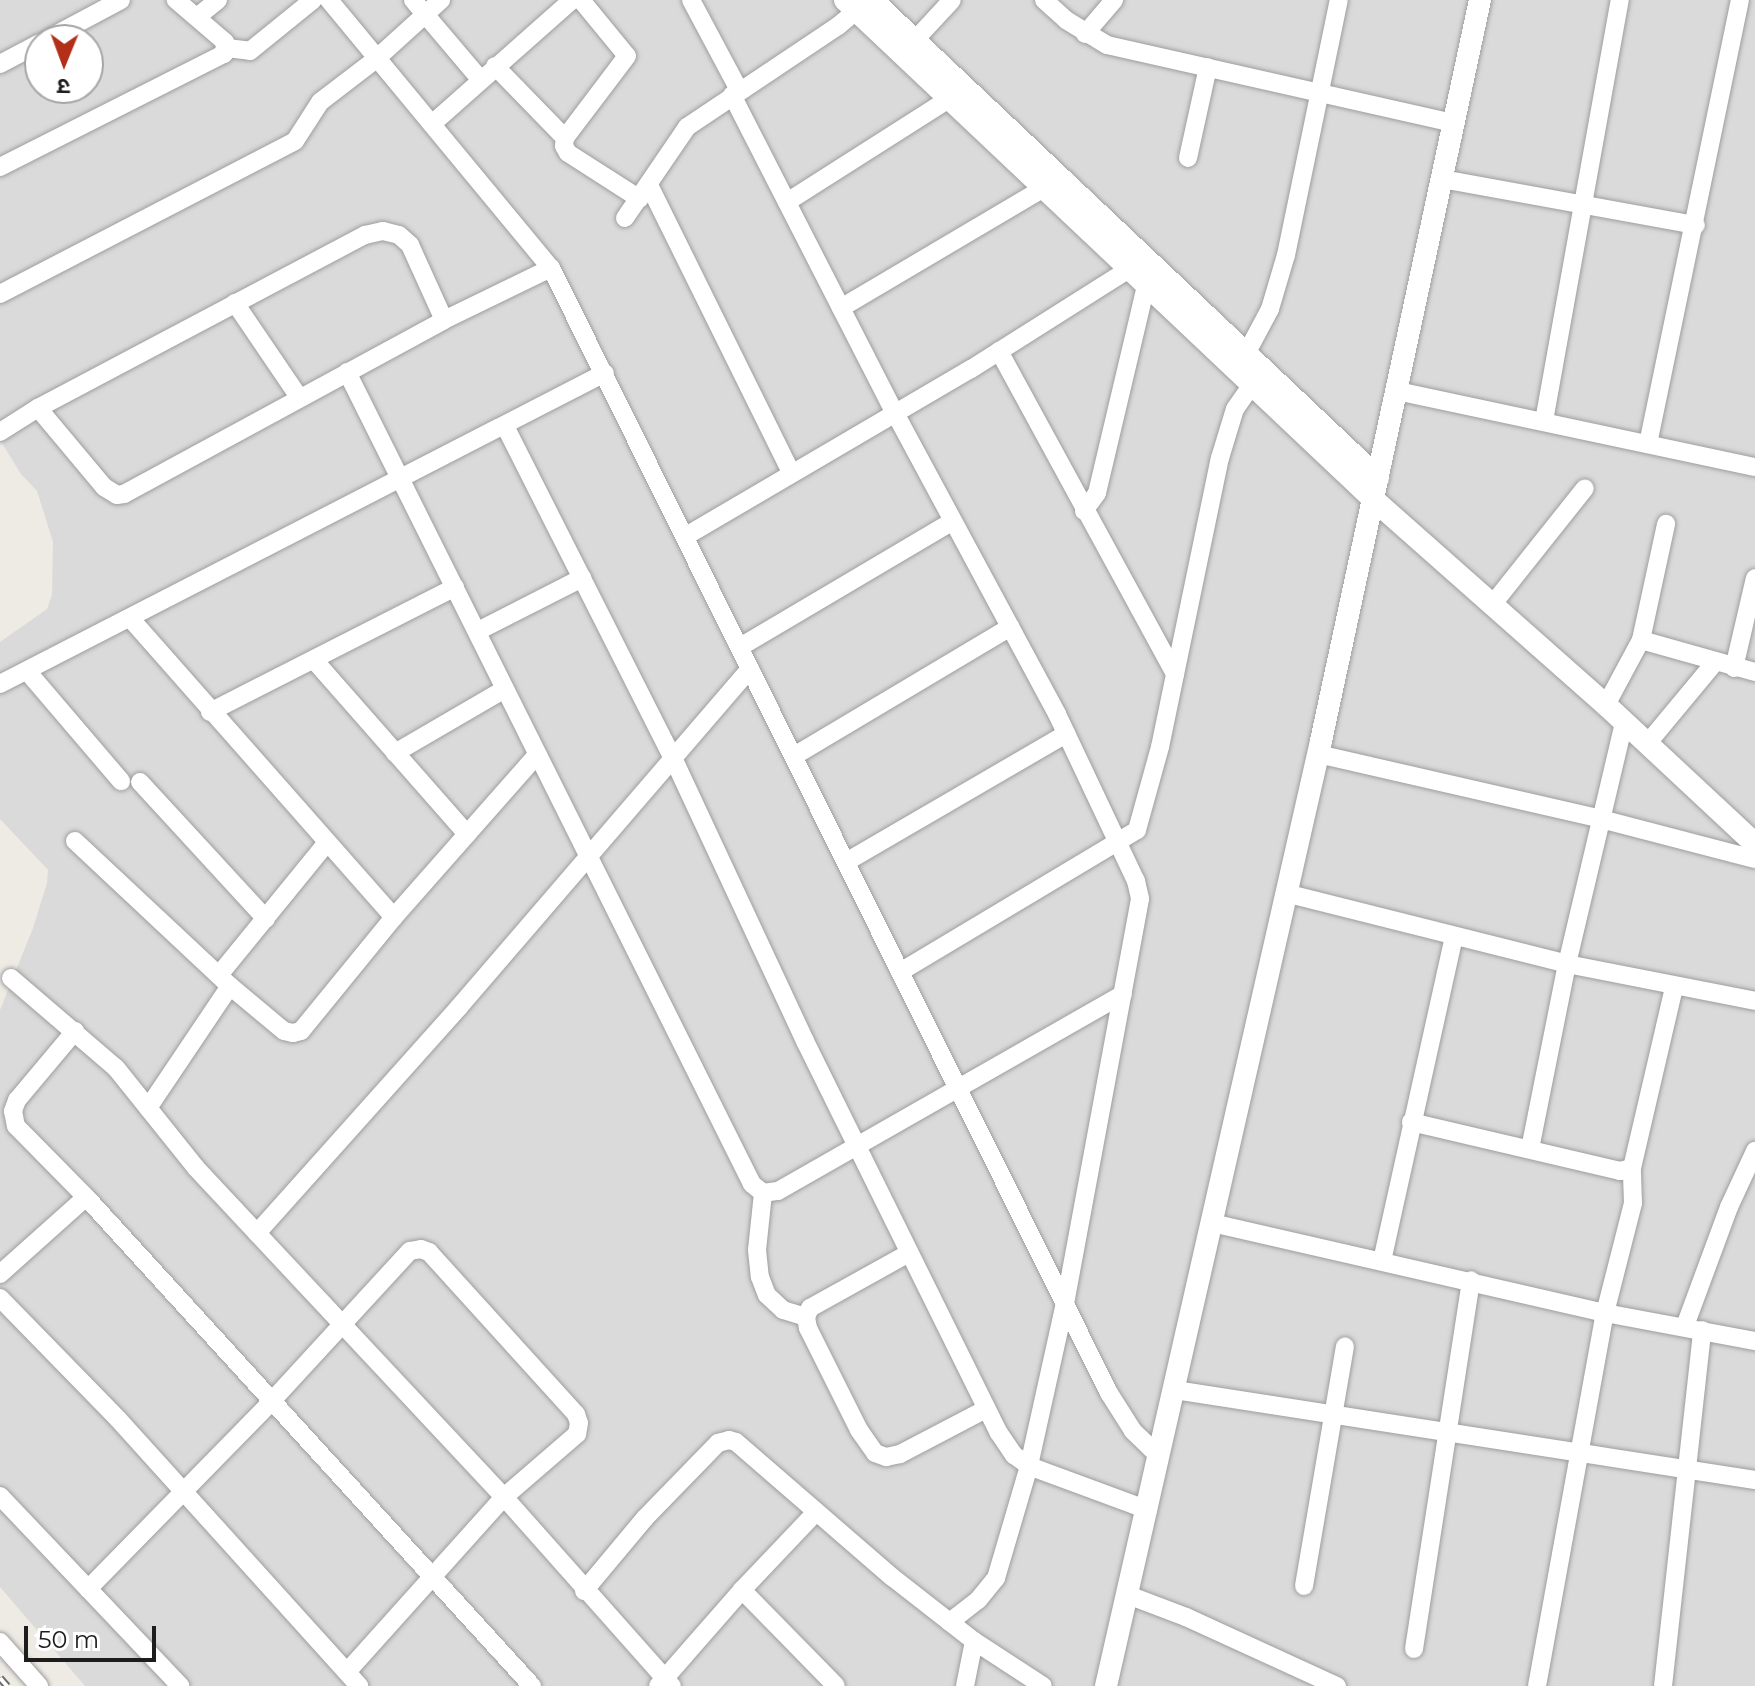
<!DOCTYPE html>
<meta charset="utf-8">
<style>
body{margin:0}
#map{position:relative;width:1755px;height:1686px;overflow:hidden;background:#edebe4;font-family:Montserrat,"Noto Sans Devanagari",sans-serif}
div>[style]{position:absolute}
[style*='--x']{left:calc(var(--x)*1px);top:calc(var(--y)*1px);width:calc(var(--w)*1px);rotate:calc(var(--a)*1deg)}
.residential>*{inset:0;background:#dbdada}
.roads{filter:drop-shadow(0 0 2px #9e9e9e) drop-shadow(0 0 2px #9e9e9e)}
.minor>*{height:18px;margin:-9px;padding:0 9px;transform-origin:9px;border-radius:9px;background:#fff}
.tertiary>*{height:22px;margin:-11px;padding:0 11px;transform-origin:11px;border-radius:11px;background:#fff}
.rail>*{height:8px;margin-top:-4px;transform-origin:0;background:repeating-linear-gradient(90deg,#fff 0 15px,#6b6b6b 0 30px);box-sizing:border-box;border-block:2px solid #6b6b6b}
span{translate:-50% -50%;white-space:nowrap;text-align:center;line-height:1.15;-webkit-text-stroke:6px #fff;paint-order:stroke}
.north{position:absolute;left:24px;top:24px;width:80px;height:80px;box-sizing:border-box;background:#fff;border:2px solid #a5a5a5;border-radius:50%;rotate:181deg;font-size:22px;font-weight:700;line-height:32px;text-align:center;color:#1d1d1d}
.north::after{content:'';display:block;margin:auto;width:28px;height:36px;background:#b22f18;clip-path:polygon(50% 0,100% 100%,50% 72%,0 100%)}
.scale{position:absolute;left:24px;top:1626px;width:132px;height:36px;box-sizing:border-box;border:4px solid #1d1d1d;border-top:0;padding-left:10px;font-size:24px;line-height:28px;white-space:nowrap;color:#1d1d1d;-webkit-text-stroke:6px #fff;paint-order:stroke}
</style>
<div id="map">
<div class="residential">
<i style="clip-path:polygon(evenodd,0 0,1755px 0,1755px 1686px,85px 1686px,0 1587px,0 1010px,33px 928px,47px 883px,48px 870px,0 819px,0 642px,47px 609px,52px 595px,53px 542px,37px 491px,21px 474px,0 440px,0 0,40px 40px,88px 40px,88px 88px,40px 88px,40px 40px)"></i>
</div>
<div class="roads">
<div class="minor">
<i style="--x:329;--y:0;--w:348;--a:50.4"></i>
<i style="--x:551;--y:268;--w:1256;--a:63.62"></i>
<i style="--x:1109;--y:1393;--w:45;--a:57.7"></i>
<i style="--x:1133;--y:1431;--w:37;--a:44"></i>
<i style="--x:413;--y:0;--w:104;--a:49.7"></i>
<i style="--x:581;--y:0;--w:72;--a:50.6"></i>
<i style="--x:627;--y:56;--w:103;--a:127.1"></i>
<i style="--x:565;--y:138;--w:8;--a:97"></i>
<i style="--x:564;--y:146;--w:8;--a:60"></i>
<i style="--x:568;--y:153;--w:85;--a:32.6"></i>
<i style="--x:691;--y:0;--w:102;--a:61.9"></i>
<i style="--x:1044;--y:0;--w:30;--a:42"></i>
<i style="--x:1066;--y:20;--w:48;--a:31.4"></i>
<i style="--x:1107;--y:45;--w:356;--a:12.7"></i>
<i style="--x:197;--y:17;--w:27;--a:-39"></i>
<i style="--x:1085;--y:34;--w:45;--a:-49.5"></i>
<i style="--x:46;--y:40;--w:85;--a:-28.1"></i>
<i style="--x:915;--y:40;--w:54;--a:-47.2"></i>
<i style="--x:227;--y:48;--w:23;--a:7"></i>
<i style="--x:250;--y:51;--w:81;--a:-39"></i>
<i style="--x:0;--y:64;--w:45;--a:-27.7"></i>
<i style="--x:495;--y:66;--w:100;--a:45.8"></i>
<i style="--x:732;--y:95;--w:357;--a:62.9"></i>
<i style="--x:895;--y:413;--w:342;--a:61.7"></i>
<i style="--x:1057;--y:714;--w:185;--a:64.7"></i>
<i style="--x:1136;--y:881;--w:18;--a:77"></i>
<i style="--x:1140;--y:899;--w:411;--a:100.5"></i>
<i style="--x:1065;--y:1303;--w:167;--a:102.5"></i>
<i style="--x:1029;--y:1466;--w:117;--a:106.4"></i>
<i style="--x:996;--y:1578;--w:28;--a:129"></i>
<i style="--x:978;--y:1600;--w:36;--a:142"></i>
<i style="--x:432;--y:124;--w:187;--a:-41.5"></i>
<i style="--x:1188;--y:158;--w:93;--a:-77.6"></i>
<i style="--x:0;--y:167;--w:251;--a:-26.8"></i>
<i style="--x:224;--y:54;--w:12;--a:-85"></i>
<i style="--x:225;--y:42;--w:65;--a:-139.4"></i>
<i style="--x:1442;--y:179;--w:258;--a:10.3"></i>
<i style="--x:649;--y:185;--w:320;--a:63.7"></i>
<i style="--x:787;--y:202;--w:193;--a:-32.5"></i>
<i style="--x:625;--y:218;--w:110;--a:-55.7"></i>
<i style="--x:687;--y:127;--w:182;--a:-33.8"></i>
<i style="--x:838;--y:26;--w:38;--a:-40"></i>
<i style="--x:0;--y:294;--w:332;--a:-27.4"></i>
<i style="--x:295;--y:141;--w:46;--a:-57.3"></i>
<i style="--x:320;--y:102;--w:71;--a:-37.5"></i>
<i style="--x:376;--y:59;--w:88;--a:-42.2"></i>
<i style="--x:235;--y:303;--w:114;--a:55.8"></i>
<i style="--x:841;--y:308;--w:236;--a:-30.6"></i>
<i style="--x:999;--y:351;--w:368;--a:61.4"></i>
<i style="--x:1246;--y:354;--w:51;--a:-61.9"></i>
<i style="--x:1270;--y:309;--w:56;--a:-73.5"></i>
<i style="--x:1286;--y:255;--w:260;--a:-78.3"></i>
<i style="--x:347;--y:372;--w:907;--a:63.49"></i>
<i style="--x:752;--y:1184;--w:14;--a:39"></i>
<i style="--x:763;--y:1193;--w:15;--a:-8"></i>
<i style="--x:778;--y:1191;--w:397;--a:-29.7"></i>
<i style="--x:1397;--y:391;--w:366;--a:12"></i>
<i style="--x:38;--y:408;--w:103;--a:50.1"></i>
<i style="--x:104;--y:487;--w:15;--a:32"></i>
<i style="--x:117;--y:495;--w:7;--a:-8"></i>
<i style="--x:124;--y:494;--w:364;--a:-28.5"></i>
<i style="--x:444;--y:320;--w:119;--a:-25.9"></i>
<i style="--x:1544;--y:421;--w:428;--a:-79.8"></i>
<i style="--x:505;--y:426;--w:374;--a:63.2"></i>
<i style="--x:674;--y:760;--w:310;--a:65"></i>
<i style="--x:805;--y:1041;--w:437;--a:63.7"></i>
<i style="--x:999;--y:1433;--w:27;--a:56"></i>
<i style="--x:1014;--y:1455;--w:19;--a:36"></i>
<i style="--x:1029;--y:1466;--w:127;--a:20.3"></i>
<i style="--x:0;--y:432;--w:45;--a:-32.3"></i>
<i style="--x:38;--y:408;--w:370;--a:-27.9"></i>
<i style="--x:365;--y:235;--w:18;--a:-13"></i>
<i style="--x:383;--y:231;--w:16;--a:14"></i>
<i style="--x:399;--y:235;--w:15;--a:42"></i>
<i style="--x:410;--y:245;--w:82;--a:65.6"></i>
<i style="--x:1648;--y:444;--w:453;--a:-78.3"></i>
<i style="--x:1084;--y:511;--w:22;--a:-54"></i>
<i style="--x:1097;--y:493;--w:214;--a:-76.7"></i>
<i style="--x:686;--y:536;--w:330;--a:-30.4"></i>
<i style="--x:971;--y:369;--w:187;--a:-32.3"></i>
<i style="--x:1492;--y:605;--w:149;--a:-51.5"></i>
<i style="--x:130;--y:618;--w:399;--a:48.6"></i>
<i style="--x:478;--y:631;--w:117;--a:-27"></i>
<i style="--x:1641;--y:640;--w:119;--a:-77.8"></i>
<i style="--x:740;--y:647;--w:247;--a:-30.6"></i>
<i style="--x:314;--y:660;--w:232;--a:48.7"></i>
<i style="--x:1734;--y:668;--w:92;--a:-76.9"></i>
<i style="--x:27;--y:671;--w:145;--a:49.5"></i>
<i style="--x:0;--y:684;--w:680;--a:-27.21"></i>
<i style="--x:1606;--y:705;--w:74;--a:-61.7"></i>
<i style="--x:1641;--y:640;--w:118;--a:15.7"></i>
<i style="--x:210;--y:712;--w:275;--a:-27"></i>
<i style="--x:1647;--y:744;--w:107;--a:-50.3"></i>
<i style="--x:395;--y:753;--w:127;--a:-30.2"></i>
<i style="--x:1318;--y:754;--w:290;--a:12.9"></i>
<i style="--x:1601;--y:819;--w:159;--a:14.6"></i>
<i style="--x:794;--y:756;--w:252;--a:-30.8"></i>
<i style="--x:140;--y:782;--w:186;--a:47.4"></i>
<i style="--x:75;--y:841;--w:212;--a:43.1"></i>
<i style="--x:230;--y:986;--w:70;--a:39.8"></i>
<i style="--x:284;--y:1031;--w:9;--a:13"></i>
<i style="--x:293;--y:1033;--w:8;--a:-14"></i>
<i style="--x:301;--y:1031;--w:147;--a:-50.8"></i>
<i style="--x:394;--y:917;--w:216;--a:-48.6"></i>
<i style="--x:846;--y:862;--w:255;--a:-30.2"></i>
<i style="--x:1285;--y:893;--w:291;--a:14.1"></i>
<i style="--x:1567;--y:964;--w:192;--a:11.1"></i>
<i style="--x:900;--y:972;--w:276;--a:-30.9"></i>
<i style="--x:1137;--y:830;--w:86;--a:-74.5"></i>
<i style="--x:1160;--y:747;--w:295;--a:-78.3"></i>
<i style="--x:1220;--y:458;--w:51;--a:-73"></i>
<i style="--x:1235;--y:409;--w:40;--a:-55.1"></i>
<i style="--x:219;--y:975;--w:169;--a:-50.8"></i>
<i style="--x:11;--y:978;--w:138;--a:40.6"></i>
<i style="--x:116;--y:1068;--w:128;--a:51.3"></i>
<i style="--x:196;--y:1168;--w:451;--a:46.9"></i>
<i style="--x:504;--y:1497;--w:253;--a:48.4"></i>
<i style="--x:75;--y:1031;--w:90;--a:130"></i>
<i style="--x:17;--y:1100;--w:12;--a:110"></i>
<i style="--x:13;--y:1111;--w:15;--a:79"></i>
<i style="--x:16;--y:1126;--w:100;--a:45.4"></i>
<i style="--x:86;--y:1197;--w:662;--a:47.63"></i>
<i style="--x:148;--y:1108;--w:147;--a:-56.1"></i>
<i style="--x:1411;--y:1122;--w:215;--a:13.2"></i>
<i style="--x:1620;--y:1171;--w:12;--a:-14"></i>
<i style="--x:1632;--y:1168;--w:186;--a:-76.9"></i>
<i style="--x:1530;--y:1149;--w:189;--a:-78.7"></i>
<i style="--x:1567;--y:964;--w:248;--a:-76.7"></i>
<i style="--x:763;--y:1193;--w:57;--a:96"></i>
<i style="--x:757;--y:1250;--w:27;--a:84"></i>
<i style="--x:760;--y:1277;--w:19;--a:69"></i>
<i style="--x:767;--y:1295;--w:22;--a:43"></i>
<i style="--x:783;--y:1310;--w:24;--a:17"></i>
<i style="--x:1212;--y:1223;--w:403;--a:12.9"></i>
<i style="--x:1605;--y:1313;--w:153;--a:10.6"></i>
<i style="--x:257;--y:1233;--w:303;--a:-48.2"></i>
<i style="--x:459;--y:1007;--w:446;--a:-49.3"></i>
<i style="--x:909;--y:1253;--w:113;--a:150.9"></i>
<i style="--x:810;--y:1308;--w:10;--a:114"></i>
<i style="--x:806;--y:1317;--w:11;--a:80"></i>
<i style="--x:808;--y:1328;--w:114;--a:63.4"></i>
<i style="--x:859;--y:1430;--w:28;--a:55"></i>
<i style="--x:875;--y:1453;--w:12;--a:20"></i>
<i style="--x:886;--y:1457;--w:14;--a:-12"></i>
<i style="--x:900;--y:1454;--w:97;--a:-27.6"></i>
<i style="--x:1382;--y:1261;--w:333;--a:-77.5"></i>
<i style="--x:0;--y:1274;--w:115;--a:-41.8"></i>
<i style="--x:0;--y:1298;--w:169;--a:45.7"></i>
<i style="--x:118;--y:1419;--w:360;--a:47.9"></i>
<i style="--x:1685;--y:1326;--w:127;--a:-69.7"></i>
<i style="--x:1729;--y:1207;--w:62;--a:-65.1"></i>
<i style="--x:1175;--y:1390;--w:587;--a:8.82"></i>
<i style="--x:0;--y:1496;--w:262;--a:46.5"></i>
<i style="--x:1304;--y:1586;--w:243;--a:-80.3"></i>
<i style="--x:88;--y:1589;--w:260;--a:-45.6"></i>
<i style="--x:270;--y:1403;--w:207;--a:-47.4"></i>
<i style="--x:410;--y:1251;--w:11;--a:-10"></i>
<i style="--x:421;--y:1249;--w:9;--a:21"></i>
<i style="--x:429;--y:1252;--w:219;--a:47.8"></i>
<i style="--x:576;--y:1414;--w:9;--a:72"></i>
<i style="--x:579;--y:1423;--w:11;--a:100"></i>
<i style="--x:577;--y:1434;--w:96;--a:139.2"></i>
<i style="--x:504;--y:1497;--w:235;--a:131.9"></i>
<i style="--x:742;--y:1590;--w:134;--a:45.6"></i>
<i style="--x:584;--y:1591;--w:95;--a:-50.1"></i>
<i style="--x:645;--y:1518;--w:105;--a:-45.8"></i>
<i style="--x:718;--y:1443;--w:11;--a:-15"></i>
<i style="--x:729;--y:1440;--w:7;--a:16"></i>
<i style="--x:736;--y:1442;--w:206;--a:40.9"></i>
<i style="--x:892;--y:1577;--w:104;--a:38"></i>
<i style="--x:974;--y:1641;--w:82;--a:33.1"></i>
<i style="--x:1128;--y:1595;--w:62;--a:20.8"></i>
<i style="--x:1186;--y:1617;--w:166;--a:24.6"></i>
<i style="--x:0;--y:1642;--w:59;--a:48.4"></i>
<i style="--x:1414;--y:1649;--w:373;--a:-81.2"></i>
<i style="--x:658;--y:1686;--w:128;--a:-48.8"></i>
<i style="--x:742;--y:1590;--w:106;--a:-46.5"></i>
<i style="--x:965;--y:1686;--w:46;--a:-78.7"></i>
<i style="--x:1537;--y:1686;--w:379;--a:-79.7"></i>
<i style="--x:1605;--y:1313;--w:114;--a:-75.7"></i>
<i style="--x:1633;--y:1203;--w:35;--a:-92"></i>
<i style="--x:1663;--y:1686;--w:358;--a:-83.7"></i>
</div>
<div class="tertiary">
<i style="--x:845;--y:0;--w:726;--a:43.38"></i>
<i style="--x:1373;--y:499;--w:311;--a:41.5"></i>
<i style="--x:1606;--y:705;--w:204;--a:43"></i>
<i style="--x:872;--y:0;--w:696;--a:43.37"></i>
<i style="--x:1106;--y:1686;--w:969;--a:-77.18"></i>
<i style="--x:1321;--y:741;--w:758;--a:-77.89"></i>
</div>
</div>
<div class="rail">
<i style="--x:0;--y:1678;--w:11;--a:49"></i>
</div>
<div class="north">उ</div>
<div class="scale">50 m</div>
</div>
